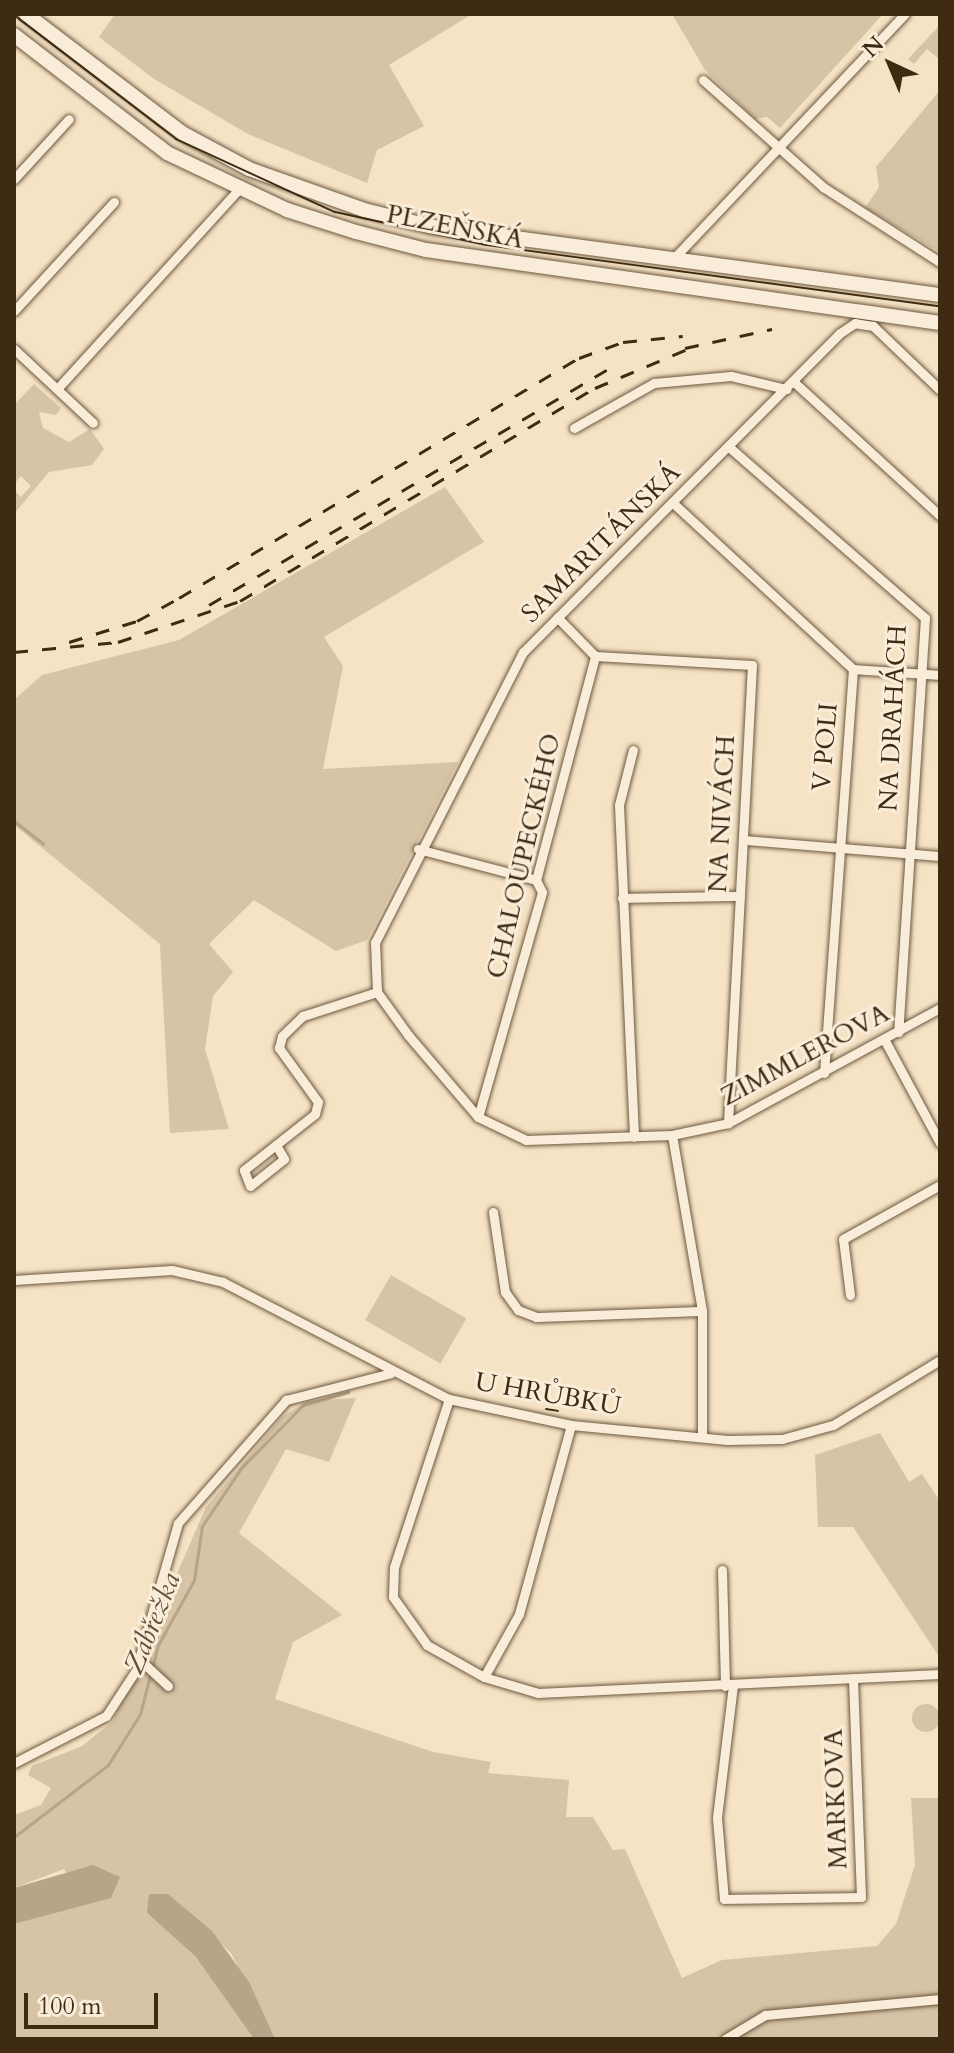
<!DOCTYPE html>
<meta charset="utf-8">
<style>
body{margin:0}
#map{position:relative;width:954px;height:2053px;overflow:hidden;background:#f6e3c5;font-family:Cardo,serif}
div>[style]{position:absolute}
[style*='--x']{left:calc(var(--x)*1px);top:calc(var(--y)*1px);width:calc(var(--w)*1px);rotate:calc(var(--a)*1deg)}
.green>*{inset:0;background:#d7c4a7;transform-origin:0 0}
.round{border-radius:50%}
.water>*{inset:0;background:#b8a488}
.stream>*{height:3px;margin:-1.5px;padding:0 1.5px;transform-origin:1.5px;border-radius:1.5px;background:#b8a488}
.roads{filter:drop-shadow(0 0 2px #6d583f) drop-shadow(0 0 2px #6d583f)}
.minor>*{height:9px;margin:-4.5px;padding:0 4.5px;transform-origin:4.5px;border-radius:4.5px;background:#f9edd9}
.secondary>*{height:14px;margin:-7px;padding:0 7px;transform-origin:7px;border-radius:7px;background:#f9edd9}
.tram>*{height:2px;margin:-1px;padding:0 1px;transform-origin:1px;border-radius:1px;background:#3f2a12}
.rail>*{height:3px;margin-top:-1.5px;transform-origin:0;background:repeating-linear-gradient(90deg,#3f2a12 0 14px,transparent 0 28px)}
span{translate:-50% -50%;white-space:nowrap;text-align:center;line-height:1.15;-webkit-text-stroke:6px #f9edd9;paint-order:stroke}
.street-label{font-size:26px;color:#3f2a12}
.water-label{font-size:28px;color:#634f35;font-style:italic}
.frame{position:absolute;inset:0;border:16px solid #3f2a12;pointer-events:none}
.north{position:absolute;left:850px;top:24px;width:80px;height:80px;-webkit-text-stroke:6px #f9edd9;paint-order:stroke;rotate:316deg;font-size:22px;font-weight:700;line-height:32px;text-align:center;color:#3f2a12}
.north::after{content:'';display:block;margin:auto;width:28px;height:36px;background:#3f2a12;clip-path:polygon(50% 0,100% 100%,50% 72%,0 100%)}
.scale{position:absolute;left:24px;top:1993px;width:134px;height:36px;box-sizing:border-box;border:4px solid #3f2a12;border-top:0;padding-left:10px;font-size:24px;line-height:28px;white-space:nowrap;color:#3f2a12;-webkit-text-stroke:6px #f9edd9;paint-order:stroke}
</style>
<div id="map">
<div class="green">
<i style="clip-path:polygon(115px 14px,472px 14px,389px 65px,424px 126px,377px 150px,367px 183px,248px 134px,154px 79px,99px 37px)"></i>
<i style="clip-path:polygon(672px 14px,883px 14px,780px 128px,767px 117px,755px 119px,705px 70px)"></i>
<i style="clip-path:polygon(940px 25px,940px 60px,927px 49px,914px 64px,908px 59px)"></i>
<i style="clip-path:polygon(940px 90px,940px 252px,865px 208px,879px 187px,876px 167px)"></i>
<i style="clip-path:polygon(34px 384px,61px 408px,56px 415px,39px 412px,43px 428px,69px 442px,90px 429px,104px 449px,92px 465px,49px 472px,14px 514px,14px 490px,21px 497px,31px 486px,21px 476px,14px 484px,14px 405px)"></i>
<i style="clip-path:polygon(445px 487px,484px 542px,324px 637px,343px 666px,323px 769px,458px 762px,367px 940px,336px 951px,254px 900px,209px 944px,233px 972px,213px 996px,205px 1049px,229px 1129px,170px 1133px,160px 944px,14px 825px,14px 700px,42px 675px,179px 640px)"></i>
<i style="left:391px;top:1275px;width:87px;height:52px;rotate:30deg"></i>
<i style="clip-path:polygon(356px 1398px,329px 1462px,286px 1449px,239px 1533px,342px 1615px,293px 1642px,275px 1699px,433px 1752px,491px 1762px,488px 1773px,569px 1780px,566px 1817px,593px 1817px,613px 1850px,625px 1849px,682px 1978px,722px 1960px,877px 1946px,896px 1924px,915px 1865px,911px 1798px,940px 1798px,940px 2039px,275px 2039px,231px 1953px,168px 1894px,147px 1913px,195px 1956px,254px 2039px,14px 2039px,14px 1924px,83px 1901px,64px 1869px,14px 1888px,14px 1815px,41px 1805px,51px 1788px,28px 1775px,32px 1766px,82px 1746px,113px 1721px,206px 1507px,282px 1417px,307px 1401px)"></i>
<i style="clip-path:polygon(880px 1433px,909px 1482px,922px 1474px,940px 1501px,940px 1658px,853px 1527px,818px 1527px,815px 1455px)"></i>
<i class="round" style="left:912px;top:1704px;width:28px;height:28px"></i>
</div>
<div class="water">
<i style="clip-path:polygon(93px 1865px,120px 1877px,111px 1898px,14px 1924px,14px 1888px)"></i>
<i style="clip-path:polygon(149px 1894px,168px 1894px,212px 1931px,249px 1982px,275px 2039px,254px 2039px,195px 1956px,147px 1913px)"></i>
</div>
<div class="stream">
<i style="--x:14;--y:821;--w:37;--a:38"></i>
<i style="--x:14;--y:1837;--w:118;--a:-37.5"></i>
<i style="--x:108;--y:1765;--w:60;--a:-57.9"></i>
<i style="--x:140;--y:1714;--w:71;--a:-75.4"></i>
<i style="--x:158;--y:1645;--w:74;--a:-61"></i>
<i style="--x:194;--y:1580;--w:55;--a:-81.6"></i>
<i style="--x:202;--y:1526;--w:71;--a:-55.9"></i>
<i style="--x:242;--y:1467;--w:87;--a:-45.5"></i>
<i style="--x:303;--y:1405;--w:47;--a:-16.1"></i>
</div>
<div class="roads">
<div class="minor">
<i style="--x:703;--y:80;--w:161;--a:41.7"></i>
<i style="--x:823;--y:187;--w:139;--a:32.7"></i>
<i style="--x:14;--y:179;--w:81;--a:-47.5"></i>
<i style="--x:674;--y:258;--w:336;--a:-46.6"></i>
<i style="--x:14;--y:311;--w:148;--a:-47.5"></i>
<i style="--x:14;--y:349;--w:108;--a:43.1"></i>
<i style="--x:794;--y:382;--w:198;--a:42.5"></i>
<i style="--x:57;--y:389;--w:270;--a:-47.7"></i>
<i style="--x:940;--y:390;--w:93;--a:-136.3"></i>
<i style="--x:873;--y:326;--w:18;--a:-171"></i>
<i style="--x:855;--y:323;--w:18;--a:146"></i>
<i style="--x:840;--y:333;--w:450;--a:134.8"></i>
<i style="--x:523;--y:652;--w:326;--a:117"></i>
<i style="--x:375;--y:942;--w:50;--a:87.7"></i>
<i style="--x:377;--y:992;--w:53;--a:54.2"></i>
<i style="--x:408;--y:1035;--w:108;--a:49.5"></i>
<i style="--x:478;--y:1117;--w:53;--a:25.6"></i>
<i style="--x:526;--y:1140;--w:146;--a:-2"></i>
<i style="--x:672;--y:1135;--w:57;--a:-12.1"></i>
<i style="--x:728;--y:1123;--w:241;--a:-28.5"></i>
<i style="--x:574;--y:428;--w:92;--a:-29.4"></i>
<i style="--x:654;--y:383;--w:77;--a:-5.2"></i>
<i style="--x:731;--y:376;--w:57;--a:13.3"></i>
<i style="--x:729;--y:447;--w:260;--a:41.1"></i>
<i style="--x:925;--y:618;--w:415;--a:93.7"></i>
<i style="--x:673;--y:503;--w:245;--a:42.7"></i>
<i style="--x:853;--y:669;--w:405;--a:94.1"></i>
<i style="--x:595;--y:656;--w:157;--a:3.3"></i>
<i style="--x:752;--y:665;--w:459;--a:93"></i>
<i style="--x:853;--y:669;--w:87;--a:3.9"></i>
<i style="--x:633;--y:750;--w:57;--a:104.3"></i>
<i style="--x:619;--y:805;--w:332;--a:87.4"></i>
<i style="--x:745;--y:840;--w:196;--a:4.7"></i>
<i style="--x:418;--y:849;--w:122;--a:14.7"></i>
<i style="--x:622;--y:898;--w:118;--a:-1"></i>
<i style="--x:884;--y:1039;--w:118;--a:61.7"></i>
<i style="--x:478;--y:1117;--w:234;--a:-74.1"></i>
<i style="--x:542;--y:892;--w:13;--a:-117"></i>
<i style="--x:536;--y:880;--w:232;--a:-75.2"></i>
<i style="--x:595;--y:656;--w:54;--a:-134.3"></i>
<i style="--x:672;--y:1135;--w:179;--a:80.3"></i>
<i style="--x:702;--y:1311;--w:126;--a:90"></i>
<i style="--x:276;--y:1145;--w:16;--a:60"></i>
<i style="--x:284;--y:1159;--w:43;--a:141.5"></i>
<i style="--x:250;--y:1186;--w:17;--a:-111"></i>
<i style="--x:244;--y:1170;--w:90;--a:-38.3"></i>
<i style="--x:315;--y:1114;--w:12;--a:-76"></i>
<i style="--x:318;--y:1102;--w:67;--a:-125.8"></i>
<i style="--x:279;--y:1048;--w:12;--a:-76"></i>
<i style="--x:282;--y:1036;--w:29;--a:-44"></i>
<i style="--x:303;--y:1016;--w:78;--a:-18"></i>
<i style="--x:493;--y:1212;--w:81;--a:81.5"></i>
<i style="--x:505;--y:1292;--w:22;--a:54"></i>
<i style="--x:518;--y:1310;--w:19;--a:21"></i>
<i style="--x:536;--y:1317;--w:166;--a:-2.1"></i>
<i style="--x:14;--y:1280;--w:158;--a:-3.6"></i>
<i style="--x:172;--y:1270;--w:52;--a:13.2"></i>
<i style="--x:223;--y:1282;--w:254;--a:27.4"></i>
<i style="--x:449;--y:1399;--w:125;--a:12"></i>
<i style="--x:571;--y:1425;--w:157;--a:5.5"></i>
<i style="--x:727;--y:1440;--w:55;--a:-1"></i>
<i style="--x:782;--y:1439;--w:53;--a:-15.4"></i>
<i style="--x:833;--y:1425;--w:125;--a:-31.3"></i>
<i style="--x:850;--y:1295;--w:56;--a:-97.1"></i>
<i style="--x:843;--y:1239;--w:111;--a:-29.1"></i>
<i style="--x:449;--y:1399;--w:177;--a:108.1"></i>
<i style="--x:394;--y:1567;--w:30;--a:92"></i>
<i style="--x:393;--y:1597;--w:59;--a:54.7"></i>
<i style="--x:427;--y:1645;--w:65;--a:29.3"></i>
<i style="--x:484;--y:1677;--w:56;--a:16.5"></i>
<i style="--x:538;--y:1693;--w:402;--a:-2.7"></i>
<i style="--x:722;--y:1570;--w:116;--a:88.5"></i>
<i style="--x:484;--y:1677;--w:72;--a:-60.9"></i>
<i style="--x:519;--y:1614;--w:196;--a:-74.6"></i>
<i style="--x:733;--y:1685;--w:134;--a:96.9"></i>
<i style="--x:717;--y:1818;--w:81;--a:85.1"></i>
<i style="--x:724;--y:1899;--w:137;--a:-0.8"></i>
<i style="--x:861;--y:1897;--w:214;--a:-92.1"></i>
<i style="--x:168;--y:1686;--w:40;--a:-137"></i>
<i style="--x:139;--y:1659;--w:141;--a:-74"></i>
<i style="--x:178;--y:1523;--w:164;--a:-48.7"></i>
<i style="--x:286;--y:1400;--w:108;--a:-14.4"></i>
<i style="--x:14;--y:1763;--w:103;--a:-27.1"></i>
<i style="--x:106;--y:1716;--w:62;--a:-56.8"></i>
<i style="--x:725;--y:2039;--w:47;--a:-31"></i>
<i style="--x:765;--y:2015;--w:176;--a:-5.2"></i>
</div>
<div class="secondary">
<i style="--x:26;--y:14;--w:196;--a:37.3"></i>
<i style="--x:182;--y:133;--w:76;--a:28.2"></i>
<i style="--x:249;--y:169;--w:122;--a:19.6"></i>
<i style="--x:364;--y:210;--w:71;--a:13.8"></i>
<i style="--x:433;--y:227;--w:512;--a:7.64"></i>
<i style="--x:14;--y:35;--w:193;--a:37.6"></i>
<i style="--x:167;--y:153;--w:133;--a:25.4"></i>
<i style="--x:287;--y:210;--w:72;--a:17.7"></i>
<i style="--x:356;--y:232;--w:72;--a:14.4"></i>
<i style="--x:426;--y:250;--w:519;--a:8.08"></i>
</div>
</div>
<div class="tram">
<i style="--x:14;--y:15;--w:204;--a:37.4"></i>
<i style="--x:176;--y:139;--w:175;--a:24.7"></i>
<i style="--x:335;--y:212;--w:155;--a:12.3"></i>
<i style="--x:486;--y:245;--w:458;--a:7.7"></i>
<i style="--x:546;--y:1409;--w:12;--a:9"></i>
</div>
<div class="rail">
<i style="--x:685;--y:348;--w:89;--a:-12.3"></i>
<i style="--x:209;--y:605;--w:472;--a:-30.6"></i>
<i style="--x:69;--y:642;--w:71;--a:-17.2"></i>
<i style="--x:137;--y:621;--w:48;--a:-28.7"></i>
<i style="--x:179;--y:598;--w:466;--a:-31"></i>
<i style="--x:579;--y:358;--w:47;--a:-20"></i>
<i style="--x:623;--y:342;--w:60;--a:-5.7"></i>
<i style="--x:14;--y:652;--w:104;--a:-5.5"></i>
<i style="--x:118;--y:642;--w:129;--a:-18.6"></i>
<i style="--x:240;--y:601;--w:414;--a:-31"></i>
<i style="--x:595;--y:388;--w:111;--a:-22.9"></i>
</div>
<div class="street-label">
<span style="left:455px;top:227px;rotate:11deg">PLZEŇSKÁ</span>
<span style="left:601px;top:543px;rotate:-45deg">SAMARITÁNSKÁ</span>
<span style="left:893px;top:718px;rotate:-87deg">NA DRAHÁCH</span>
<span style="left:825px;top:747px;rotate:-85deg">V POLI</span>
<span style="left:722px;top:814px;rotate:-87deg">NA NIVÁCH</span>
<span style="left:524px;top:856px;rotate:-77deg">CHALOUPECKÉHO</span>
<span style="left:805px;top:1055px;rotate:-28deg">ZIMMLEROVA</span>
<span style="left:548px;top:1394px;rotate:10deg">U HRŮBKŮ</span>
<span style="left:836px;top:1799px;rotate:-92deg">MARKOVA</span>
</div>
<div class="water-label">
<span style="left:152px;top:1623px;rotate:-68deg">Zábřežka</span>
</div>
<div class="frame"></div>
<div class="north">N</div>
<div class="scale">100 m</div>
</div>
